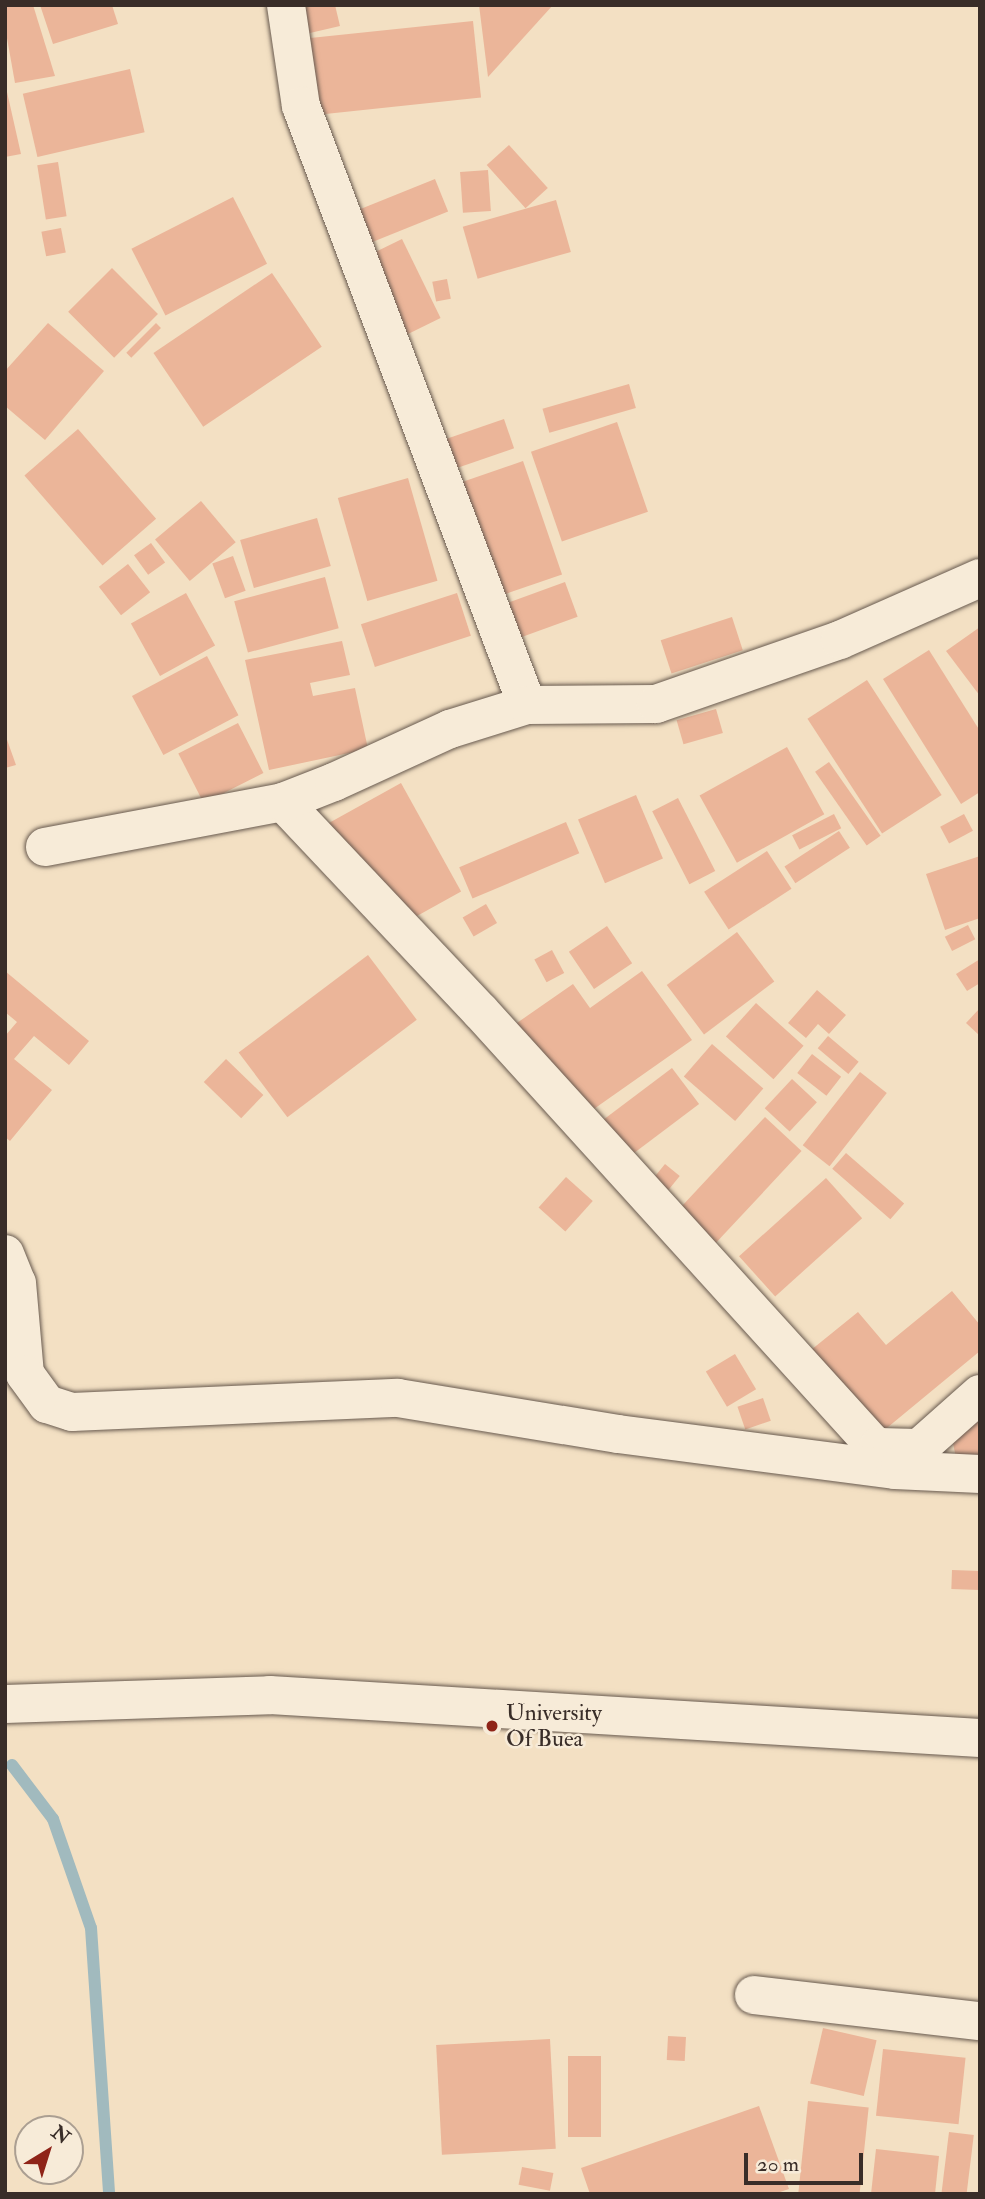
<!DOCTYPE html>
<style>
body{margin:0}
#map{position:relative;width:985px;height:2199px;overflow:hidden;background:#f3e0c3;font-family:"IM FELL Double Pica",serif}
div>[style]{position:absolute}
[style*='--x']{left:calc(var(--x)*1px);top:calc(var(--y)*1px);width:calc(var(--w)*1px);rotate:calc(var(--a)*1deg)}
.stream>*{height:12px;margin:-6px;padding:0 6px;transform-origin:6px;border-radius:6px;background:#a1babe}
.building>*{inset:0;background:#ebb599;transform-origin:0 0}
.roads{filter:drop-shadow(0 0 2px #685a4f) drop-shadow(0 0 2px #685a4f)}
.minor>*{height:38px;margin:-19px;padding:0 19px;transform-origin:19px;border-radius:19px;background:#f7ebd8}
.dots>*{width:19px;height:19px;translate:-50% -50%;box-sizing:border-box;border:4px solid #f7ebd8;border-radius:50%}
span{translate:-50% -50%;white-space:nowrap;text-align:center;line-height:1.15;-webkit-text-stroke:5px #f7ebd8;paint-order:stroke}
.poi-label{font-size:23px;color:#392d28}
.left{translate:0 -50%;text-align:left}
.frame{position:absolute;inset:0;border:7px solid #392d28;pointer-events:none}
.north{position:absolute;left:14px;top:2115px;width:70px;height:70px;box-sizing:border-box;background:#f7ebd8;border:2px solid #ab9f92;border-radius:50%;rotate:38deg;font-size:19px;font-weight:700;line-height:28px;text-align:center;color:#392d28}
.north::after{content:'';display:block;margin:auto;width:24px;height:32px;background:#8f2418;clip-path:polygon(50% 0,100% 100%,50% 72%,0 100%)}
.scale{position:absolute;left:744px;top:2153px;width:119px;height:32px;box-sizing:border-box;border:4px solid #392d28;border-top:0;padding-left:9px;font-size:21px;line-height:24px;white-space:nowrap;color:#392d28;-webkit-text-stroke:5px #f7ebd8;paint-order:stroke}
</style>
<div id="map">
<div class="stream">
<i style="--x:12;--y:1765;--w:68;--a:52.8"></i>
<i style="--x:53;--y:1819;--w:115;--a:70.8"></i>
<i style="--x:91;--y:1928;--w:267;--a:86.1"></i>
</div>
<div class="building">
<i style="clip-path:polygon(5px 5px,33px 5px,55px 76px,15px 83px,5px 27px)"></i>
<i style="clip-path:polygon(40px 5px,112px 5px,118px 24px,53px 44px)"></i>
<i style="clip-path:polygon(290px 5px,335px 5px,340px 26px,297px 36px)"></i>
<i style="clip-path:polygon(479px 5px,553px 5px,488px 77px)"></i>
<i style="left:473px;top:21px;width:77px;height:166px;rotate:84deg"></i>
<i style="left:130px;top:69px;width:65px;height:110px;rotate:77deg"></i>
<i style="clip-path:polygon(5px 83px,21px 154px,5px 157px)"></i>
<i style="left:509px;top:145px;width:58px;height:30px;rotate:48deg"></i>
<i style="left:58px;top:162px;width:55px;height:21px;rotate:81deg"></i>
<i style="left:488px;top:170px;width:41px;height:28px;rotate:86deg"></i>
<i style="left:435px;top:179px;width:35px;height:87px;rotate:68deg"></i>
<i style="left:233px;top:197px;width:75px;height:114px;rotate:63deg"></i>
<i style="left:556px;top:200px;width:54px;height:97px;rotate:74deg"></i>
<i style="left:61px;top:228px;width:25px;height:20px;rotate:79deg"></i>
<i style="left:402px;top:239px;width:88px;height:47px;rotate:64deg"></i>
<i style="left:112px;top:268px;width:65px;height:62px;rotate:45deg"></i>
<i style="left:272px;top:273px;width:89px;height:143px;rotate:56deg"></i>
<i style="left:447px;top:279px;width:20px;height:15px;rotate:79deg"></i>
<i style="clip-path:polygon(48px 323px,104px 371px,45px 440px,5px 406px,5px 371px)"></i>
<i style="left:156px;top:323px;width:7px;height:42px;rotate:45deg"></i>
<i style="left:629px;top:384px;width:25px;height:90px;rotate:74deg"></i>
<i style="left:504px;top:419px;width:31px;height:95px;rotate:71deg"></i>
<i style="left:617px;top:422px;width:95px;height:91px;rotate:71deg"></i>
<i style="left:78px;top:429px;width:119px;height:71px;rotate:49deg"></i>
<i style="left:523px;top:461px;width:120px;height:75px;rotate:71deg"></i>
<i style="left:408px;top:478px;width:107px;height:73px;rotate:74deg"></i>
<i style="left:201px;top:501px;width:54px;height:60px;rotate:50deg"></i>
<i style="left:317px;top:518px;width:50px;height:80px;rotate:74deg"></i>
<i style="left:151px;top:543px;width:24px;height:21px;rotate:54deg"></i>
<i style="left:233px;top:556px;width:37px;height:22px;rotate:70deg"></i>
<i style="left:128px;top:564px;width:36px;height:37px;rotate:52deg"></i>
<i style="left:325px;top:577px;width:53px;height:94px;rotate:75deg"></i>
<i style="left:565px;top:582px;width:37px;height:85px;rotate:70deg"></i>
<i style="left:186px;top:593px;width:60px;height:63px;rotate:61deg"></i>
<i style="left:457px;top:593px;width:45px;height:101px;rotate:72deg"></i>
<i style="left:732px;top:617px;width:35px;height:75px;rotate:72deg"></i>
<i style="clip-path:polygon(980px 627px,980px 696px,946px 651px)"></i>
<i style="clip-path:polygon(342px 641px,350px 675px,310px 683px,313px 696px,355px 688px,368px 749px,269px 770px,245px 660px)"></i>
<i style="clip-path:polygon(929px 650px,980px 731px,980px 792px,961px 804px,883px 679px)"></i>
<i style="left:207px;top:656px;width:67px;height:85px;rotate:62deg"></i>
<i style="left:867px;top:680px;width:137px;height:71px;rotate:57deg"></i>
<i style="left:716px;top:709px;width:25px;height:41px;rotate:74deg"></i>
<i style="left:238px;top:723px;width:56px;height:67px;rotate:63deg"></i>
<i style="clip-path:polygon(5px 734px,16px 765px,5px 768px)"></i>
<i style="left:787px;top:747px;width:77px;height:100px;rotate:61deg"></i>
<i style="left:829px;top:762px;width:90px;height:17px;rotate:55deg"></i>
<i style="left:401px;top:783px;width:124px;height:85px;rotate:61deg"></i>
<i style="left:636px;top:795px;width:69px;height:63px;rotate:67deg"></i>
<i style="left:678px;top:798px;width:82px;height:29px;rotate:63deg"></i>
<i style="left:834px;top:814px;width:16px;height:47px;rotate:63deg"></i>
<i style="left:964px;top:814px;width:19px;height:27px;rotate:62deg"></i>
<i style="left:566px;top:822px;width:34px;height:116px;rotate:67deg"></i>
<i style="left:839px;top:831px;width:20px;height:65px;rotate:57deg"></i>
<i style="left:767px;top:851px;width:45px;height:75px;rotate:57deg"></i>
<i style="clip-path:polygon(980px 856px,980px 918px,945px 930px,926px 874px)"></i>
<i style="left:486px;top:904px;width:22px;height:27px;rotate:60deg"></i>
<i style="left:968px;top:925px;width:16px;height:26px;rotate:63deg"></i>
<i style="left:607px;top:926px;width:45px;height:46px;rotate:56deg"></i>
<i style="left:737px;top:932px;width:62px;height:88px;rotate:53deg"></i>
<i style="left:552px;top:950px;width:26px;height:20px;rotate:62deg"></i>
<i style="left:368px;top:955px;width:81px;height:162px;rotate:53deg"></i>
<i style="clip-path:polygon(980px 959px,980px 983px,967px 991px,956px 974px)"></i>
<i style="clip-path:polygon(5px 971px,89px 1041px,69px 1065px,34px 1036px,14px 1059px,52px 1090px,10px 1141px,5px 1137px,5px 1036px,17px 1022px,5px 1012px)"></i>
<i style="clip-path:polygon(642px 971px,692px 1040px,581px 1118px,514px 1025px,573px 984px,590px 1008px)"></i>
<i style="clip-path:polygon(817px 990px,846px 1015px,829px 1034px,818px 1024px,806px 1038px,788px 1023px)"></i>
<i style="left:756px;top:1003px;width:64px;height:45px;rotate:42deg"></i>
<i style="clip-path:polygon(980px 1008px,980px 1036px,966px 1023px)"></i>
<i style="left:828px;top:1036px;width:40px;height:16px;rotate:40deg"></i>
<i style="left:712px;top:1044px;width:68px;height:43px;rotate:41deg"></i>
<i style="left:812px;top:1054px;width:37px;height:24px;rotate:38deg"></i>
<i style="left:226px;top:1059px;width:52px;height:32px;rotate:44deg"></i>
<i style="left:672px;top:1068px;width:45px;height:103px;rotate:53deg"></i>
<i style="left:860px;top:1072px;width:34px;height:93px;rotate:38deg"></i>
<i style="left:792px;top:1079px;width:34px;height:40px;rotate:43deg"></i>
<i style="left:765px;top:1117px;width:50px;height:134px;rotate:43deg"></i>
<i style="left:846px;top:1153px;width:77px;height:21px;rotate:41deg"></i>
<i style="left:665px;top:1164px;width:19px;height:32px;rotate:39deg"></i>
<i style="left:566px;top:1177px;width:36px;height:41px;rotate:42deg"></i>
<i style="left:826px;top:1178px;width:54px;height:117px;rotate:48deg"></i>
<i style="clip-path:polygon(952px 1291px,980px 1325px,980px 1351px,859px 1451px,790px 1367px,858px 1312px,886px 1345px)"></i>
<i style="left:735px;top:1354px;width:41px;height:34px;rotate:59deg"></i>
<i style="left:763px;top:1398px;width:24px;height:27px;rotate:71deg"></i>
<i style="clip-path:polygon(980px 1412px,980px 1464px,957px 1463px,950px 1428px)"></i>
<i style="left:952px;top:1570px;width:28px;height:19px;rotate:2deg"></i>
<i style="left:823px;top:2028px;width:55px;height:57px;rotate:13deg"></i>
<i style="left:668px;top:2036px;width:18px;height:24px;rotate:3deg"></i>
<i style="left:550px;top:2039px;width:110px;height:114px;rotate:87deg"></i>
<i style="left:883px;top:2049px;width:83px;height:67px;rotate:6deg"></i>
<i style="left:568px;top:2056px;width:33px;height:81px"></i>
<i style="left:808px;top:2101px;width:61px;height:93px;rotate:6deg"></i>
<i style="clip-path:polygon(759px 2106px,789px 2189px,774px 2194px,590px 2194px,581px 2168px)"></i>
<i style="left:949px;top:2132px;width:25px;height:63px;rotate:7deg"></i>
<i style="clip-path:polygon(876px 2149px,939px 2156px,935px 2194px,871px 2194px)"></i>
<i style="left:522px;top:2167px;width:32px;height:18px;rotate:11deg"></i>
</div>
<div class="roads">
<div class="minor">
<i style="--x:286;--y:5;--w:102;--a:81.6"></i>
<i style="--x:301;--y:106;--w:640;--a:69.33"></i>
<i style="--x:283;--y:802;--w:287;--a:46.7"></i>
<i style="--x:480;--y:1011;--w:582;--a:47.79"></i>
<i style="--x:871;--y:1442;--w:9;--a:36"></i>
<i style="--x:878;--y:1447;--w:41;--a:1.4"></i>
<i style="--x:45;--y:847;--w:242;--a:-10.7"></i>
<i style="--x:283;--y:802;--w:55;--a:-21.4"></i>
<i style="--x:334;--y:782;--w:128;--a:-24.6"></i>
<i style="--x:450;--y:729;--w:81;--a:-17.3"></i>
<i style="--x:527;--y:705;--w:129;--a:-0.4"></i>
<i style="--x:656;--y:704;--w:195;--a:-19.2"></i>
<i style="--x:840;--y:640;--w:153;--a:-23.9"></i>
<i style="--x:5;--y:1254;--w:31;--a:68"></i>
<i style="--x:17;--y:1283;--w:91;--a:85"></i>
<i style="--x:25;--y:1374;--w:37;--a:54"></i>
<i style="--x:47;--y:1404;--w:26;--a:18"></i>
<i style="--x:72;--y:1412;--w:326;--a:-2.5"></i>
<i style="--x:398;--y:1398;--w:223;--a:9.3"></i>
<i style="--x:618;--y:1434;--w:279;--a:7.4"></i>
<i style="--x:895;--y:1470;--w:85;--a:2.7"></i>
<i style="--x:900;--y:1465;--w:107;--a:-41.6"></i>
<i style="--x:5;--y:1704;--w:265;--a:-1.9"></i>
<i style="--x:270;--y:1695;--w:711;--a:3.47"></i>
<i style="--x:754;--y:1995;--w:227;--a:6.6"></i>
</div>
</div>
<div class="dots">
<i style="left:492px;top:1726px;background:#8f2418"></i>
</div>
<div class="poi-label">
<span class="left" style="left:506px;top:1726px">University<br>Of Buea</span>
</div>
<div class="frame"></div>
<div class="north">N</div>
<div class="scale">20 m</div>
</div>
